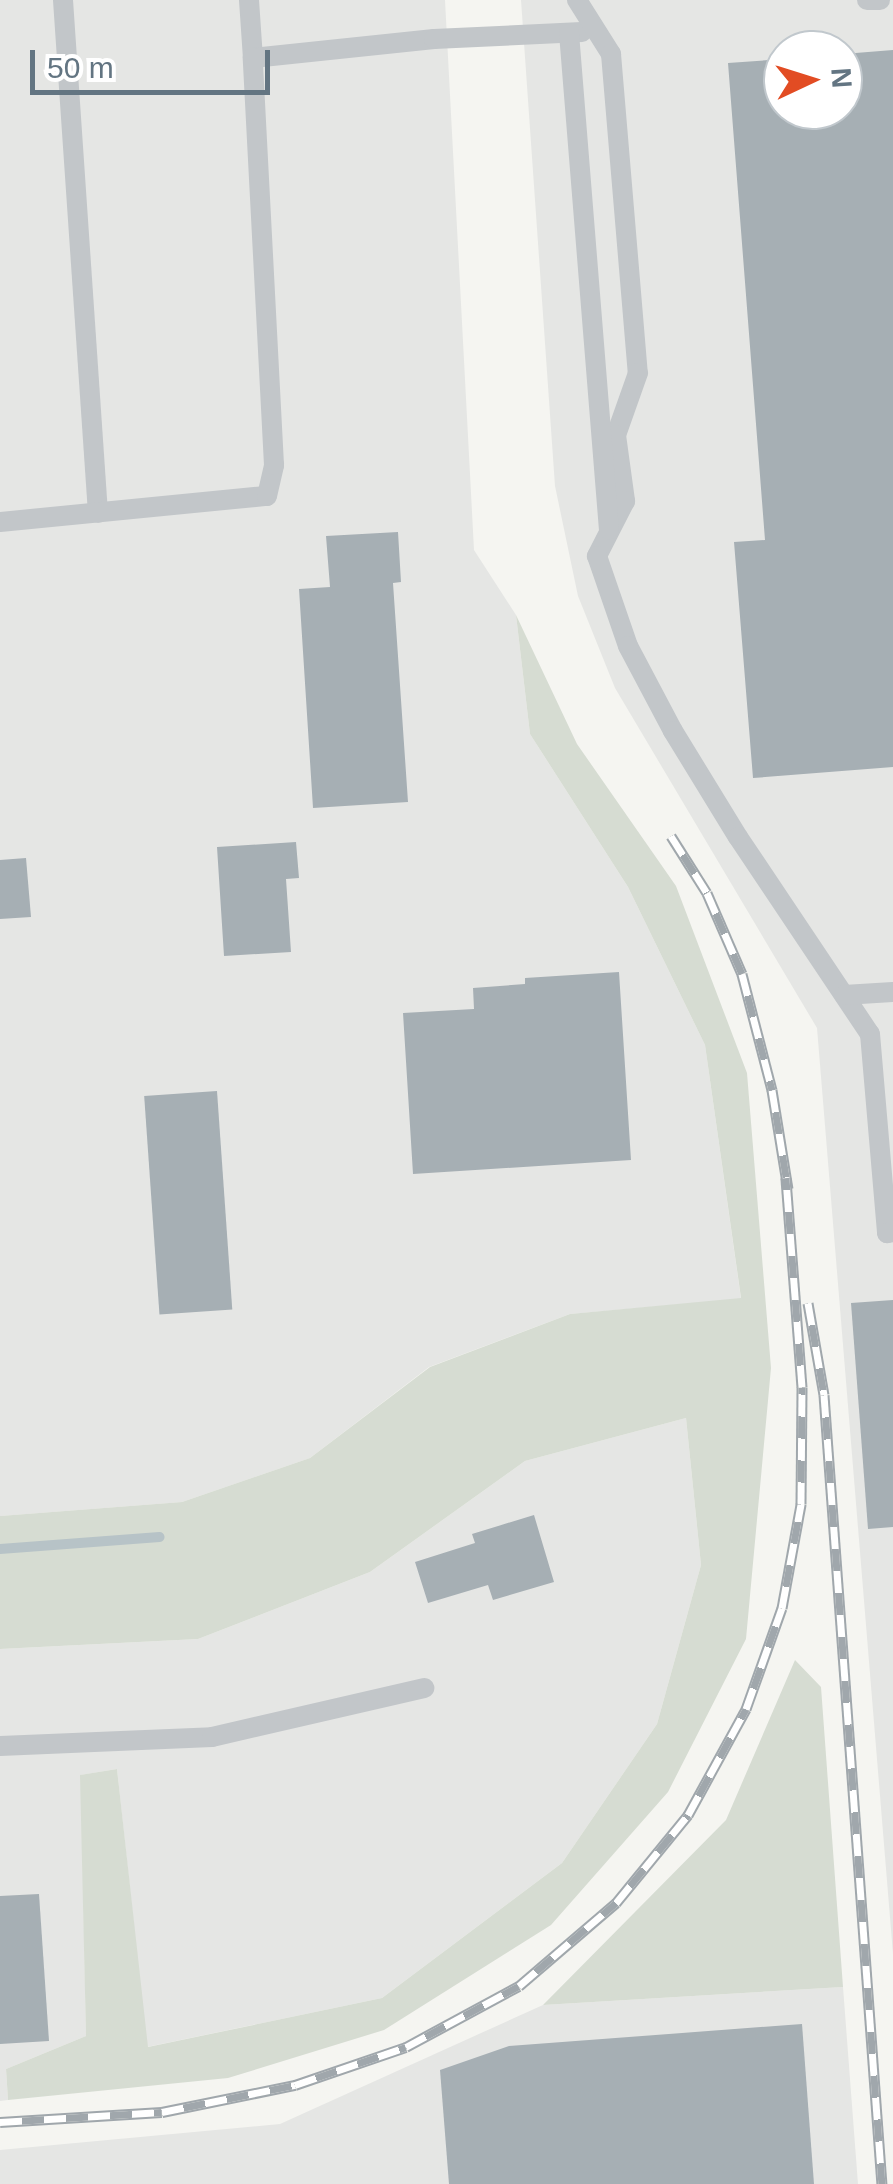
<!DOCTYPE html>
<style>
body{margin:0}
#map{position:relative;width:893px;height:2184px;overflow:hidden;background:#f5f5f1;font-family:Helvetica,sans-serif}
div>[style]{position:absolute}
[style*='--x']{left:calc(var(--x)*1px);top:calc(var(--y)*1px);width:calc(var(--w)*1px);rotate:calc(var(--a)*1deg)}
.built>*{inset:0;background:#e5e6e4}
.green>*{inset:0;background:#d6dcd2}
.stream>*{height:10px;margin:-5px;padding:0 5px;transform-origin:5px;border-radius:5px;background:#b7c3c7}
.building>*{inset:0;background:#a6afb4;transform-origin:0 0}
.lane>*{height:20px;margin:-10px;padding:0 10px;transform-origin:10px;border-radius:10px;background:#c2c6c9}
.rail>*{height:11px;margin-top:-5.5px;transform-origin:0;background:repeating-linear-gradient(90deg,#fff 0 22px,#a0a7ac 0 44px);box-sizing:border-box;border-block:2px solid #a0a7ac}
span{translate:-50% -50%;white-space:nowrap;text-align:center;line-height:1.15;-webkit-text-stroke:10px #fff;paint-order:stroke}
.north{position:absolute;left:763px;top:30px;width:100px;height:100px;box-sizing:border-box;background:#fff;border:2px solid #c1c8cd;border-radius:50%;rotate:86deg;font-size:28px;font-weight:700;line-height:40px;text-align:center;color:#637582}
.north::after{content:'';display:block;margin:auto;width:35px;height:45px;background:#e24c23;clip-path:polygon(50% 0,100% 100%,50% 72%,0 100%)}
.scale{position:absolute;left:30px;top:50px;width:240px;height:45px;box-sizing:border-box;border:5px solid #637582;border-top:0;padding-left:12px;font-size:30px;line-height:35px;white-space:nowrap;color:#637582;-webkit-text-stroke:8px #fff;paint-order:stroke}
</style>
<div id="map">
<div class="built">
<i style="clip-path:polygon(0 0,445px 0,474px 550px,516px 615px,530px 734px,628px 887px,705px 1045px,741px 1299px,570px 1314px,429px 1367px,310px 1458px,182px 1502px,0 1516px)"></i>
<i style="clip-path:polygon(evenodd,521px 0,893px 0,893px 1954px,817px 1028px,615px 688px,578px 596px,555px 486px,521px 0,783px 50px,843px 50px,843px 110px,783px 110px,783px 50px)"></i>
<i style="clip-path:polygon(686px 1418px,701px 1565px,657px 1724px,562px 1863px,382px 1998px,147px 2047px,117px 1769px,81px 1775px,86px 2036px,6px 2069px,8px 2100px,0 2101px,0 1649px,198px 1639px,370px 1572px,525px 1461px)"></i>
<i style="clip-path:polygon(843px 1987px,858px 2184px,0 2184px,0 2150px,280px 2124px,543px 2005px)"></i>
</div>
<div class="green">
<i style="clip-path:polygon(516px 615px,577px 744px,676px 886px,747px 1073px,771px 1368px,746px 1639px,668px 1792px,551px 1925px,384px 2030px,228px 2078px,8px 2100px,6px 2069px,86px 2036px,80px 1775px,117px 1769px,148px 2047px,382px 1998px,562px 1863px,657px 1724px,701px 1565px,686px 1418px,525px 1461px,370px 1572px,198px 1639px,0 1649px,0 1516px,182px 1502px,310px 1458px,430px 1367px,570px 1314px,741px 1298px,705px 1045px,628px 887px,530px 734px)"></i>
<i style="clip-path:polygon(795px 1660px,821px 1687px,843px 1987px,543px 2005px,726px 1820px)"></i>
</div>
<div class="stream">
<i style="--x:0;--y:1549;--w:160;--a:-4.3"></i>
</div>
<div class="building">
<i style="clip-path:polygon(893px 50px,893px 767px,753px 778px,734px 542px,765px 540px,728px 63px,783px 59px,783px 110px,843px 110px,843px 54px)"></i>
<i style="clip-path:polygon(398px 532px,401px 582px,393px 583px,408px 802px,313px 808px,299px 589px,330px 587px,326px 536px)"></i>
<i style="clip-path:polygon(296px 842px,299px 878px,286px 879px,291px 952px,224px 956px,217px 847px)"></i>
<i style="clip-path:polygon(26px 858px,31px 917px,0 919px,0 860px)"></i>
<i style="clip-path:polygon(619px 972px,631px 1160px,413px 1174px,403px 1013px,474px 1009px,473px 988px,525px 984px,525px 978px)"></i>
<i style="left:217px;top:1091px;width:219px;height:73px;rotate:86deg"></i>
<i style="clip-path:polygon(893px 1300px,893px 1527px,868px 1529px,851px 1303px)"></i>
<i style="clip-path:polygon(534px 1515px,554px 1582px,493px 1600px,488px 1585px,428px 1603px,415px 1562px,475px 1543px,472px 1534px)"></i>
<i style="clip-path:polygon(39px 1894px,49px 2041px,0 2044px,0 1896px)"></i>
<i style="clip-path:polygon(802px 2024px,814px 2184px,449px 2184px,440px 2070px,509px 2046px)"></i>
</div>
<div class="lane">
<i style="--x:63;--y:0;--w:514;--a:86.1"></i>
<i style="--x:249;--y:0;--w:58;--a:86.1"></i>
<i style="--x:253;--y:58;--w:182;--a:-6"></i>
<i style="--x:434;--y:39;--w:148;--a:-2.7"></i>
<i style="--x:577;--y:0;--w:64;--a:57.8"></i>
<i style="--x:611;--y:54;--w:320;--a:85.2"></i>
<i style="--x:638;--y:373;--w:66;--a:109.5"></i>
<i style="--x:616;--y:435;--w:67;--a:82.2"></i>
<i style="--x:625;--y:501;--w:62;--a:117"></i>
<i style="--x:597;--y:556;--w:95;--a:71"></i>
<i style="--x:628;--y:646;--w:96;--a:62.1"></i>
<i style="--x:673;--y:731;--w:124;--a:58.5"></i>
<i style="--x:738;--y:837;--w:237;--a:56.2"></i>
<i style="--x:870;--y:1034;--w:200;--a:85.1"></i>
<i style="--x:887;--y:1233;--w:6;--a:-9"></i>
<i style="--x:867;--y:0;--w:13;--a:0"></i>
<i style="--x:569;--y:33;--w:498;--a:85.4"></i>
<i style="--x:0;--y:522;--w:268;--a:-5.6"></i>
<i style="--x:267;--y:496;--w:32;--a:-77"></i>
<i style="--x:274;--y:465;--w:408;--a:-93"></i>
<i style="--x:844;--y:995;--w:49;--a:-3.5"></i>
<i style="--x:0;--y:1746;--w:212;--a:-2.4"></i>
<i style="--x:212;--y:1737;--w:218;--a:-13"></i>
</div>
<div class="rail">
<i style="--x:671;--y:836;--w:67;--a:57.7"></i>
<i style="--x:707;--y:893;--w:88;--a:66.6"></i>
<i style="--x:742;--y:974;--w:120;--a:75.5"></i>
<i style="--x:772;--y:1090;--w:100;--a:80.8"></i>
<i style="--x:808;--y:1303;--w:93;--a:80.1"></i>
<i style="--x:824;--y:1395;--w:791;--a:85.8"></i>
<i style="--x:0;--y:2122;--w:162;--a:-3.5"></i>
<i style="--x:162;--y:2112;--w:136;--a:-11.5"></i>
<i style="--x:295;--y:2085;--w:117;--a:-18.9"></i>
<i style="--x:406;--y:2047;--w:128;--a:-28.4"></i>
<i style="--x:519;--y:1986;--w:128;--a:-40.6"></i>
<i style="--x:616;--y:1903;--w:114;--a:-50.7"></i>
<i style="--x:688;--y:1815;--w:121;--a:-61.3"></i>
<i style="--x:746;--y:1709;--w:107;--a:-70.4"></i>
<i style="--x:782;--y:1608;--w:106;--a:-79.6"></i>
<i style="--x:801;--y:1504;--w:117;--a:-89.5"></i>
<i style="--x:802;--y:1387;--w:210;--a:-94.4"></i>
</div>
<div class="north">N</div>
<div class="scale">50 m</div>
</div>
